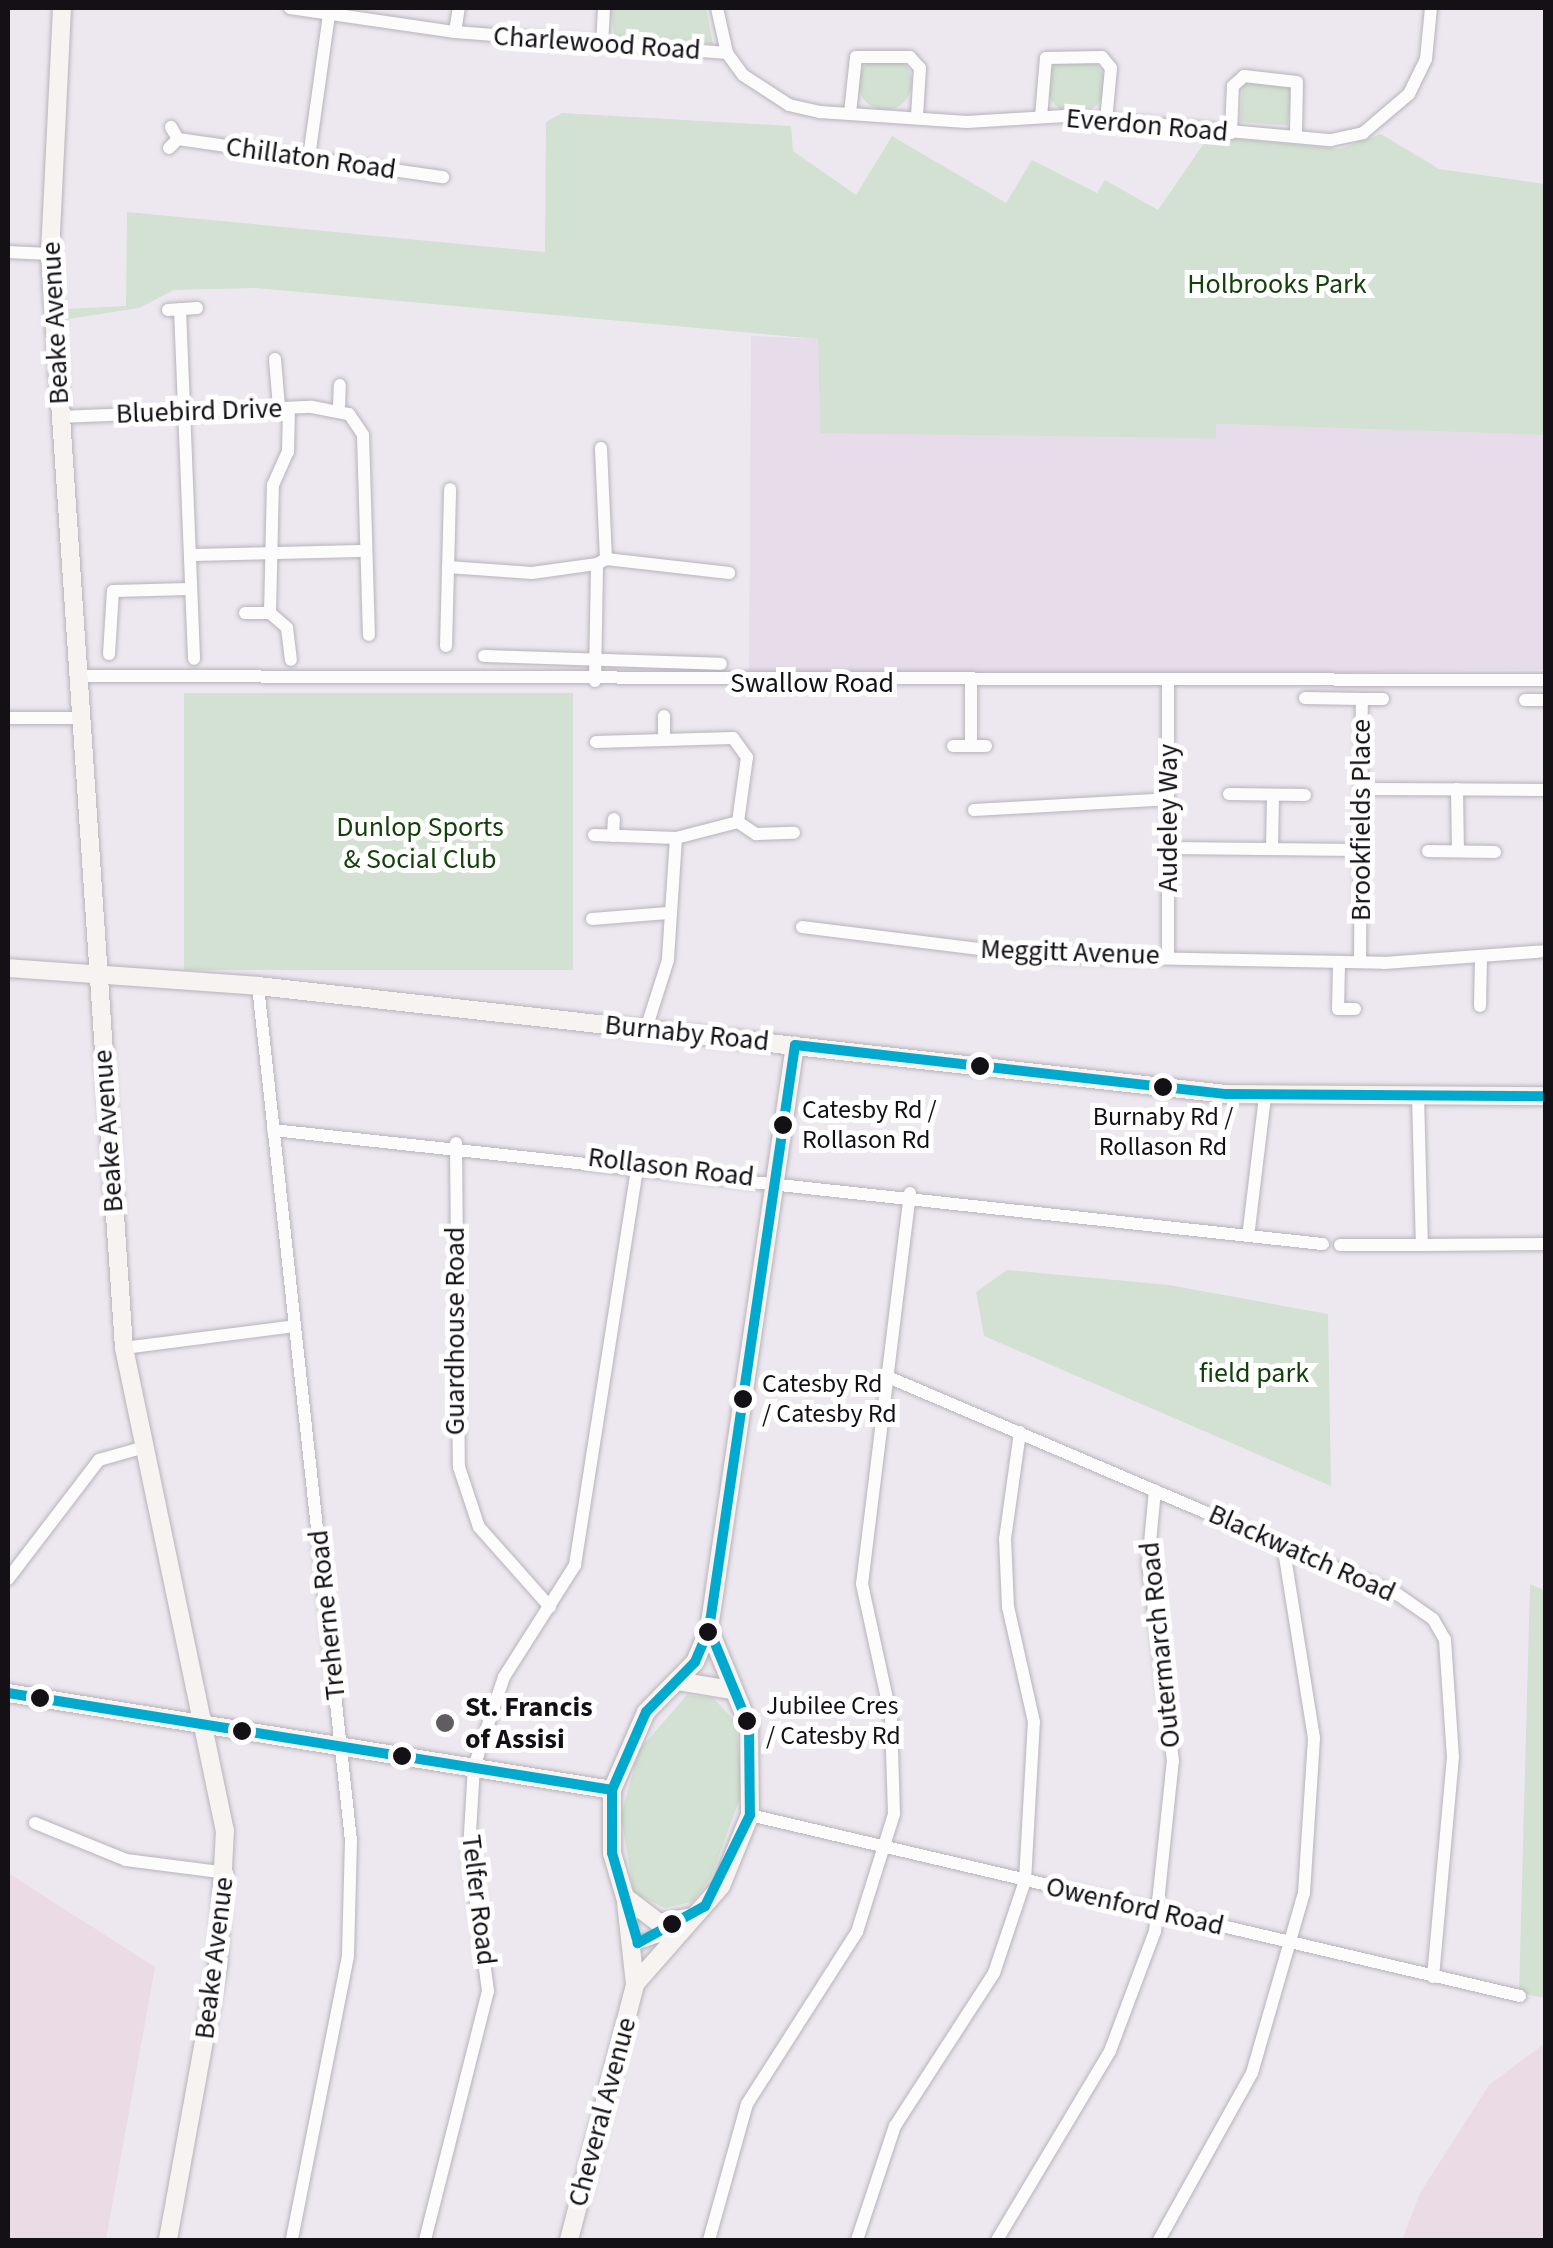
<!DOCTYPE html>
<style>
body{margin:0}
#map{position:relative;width:1553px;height:2248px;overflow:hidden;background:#ede8f0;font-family:"Source Sans 3",sans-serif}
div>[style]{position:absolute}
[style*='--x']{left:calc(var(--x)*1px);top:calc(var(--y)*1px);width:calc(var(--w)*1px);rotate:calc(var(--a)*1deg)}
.industrial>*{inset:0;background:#e6dcea}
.education>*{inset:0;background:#ebdbe4}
.green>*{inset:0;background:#d2e1d1;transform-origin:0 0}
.round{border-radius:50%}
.roads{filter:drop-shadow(0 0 2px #b7b3b9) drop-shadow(0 0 2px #b7b3b9)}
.street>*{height:12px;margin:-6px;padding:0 6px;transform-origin:6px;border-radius:6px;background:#fcfcfd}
.secondary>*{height:18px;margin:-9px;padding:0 9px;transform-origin:9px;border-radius:9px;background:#f6f3f1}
.bus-1>*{height:10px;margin:-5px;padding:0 5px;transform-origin:5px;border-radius:5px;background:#00a9ce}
.dots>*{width:28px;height:28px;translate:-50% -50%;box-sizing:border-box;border:5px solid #fff;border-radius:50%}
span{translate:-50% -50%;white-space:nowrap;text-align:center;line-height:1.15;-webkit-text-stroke:10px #fff;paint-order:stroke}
.bus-label{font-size:26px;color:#141116}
.left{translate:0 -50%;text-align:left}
.street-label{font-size:28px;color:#141116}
.park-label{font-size:28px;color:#12420a}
.poi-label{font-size:28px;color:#141116;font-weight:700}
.frame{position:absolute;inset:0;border:10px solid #141116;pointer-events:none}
</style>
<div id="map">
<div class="industrial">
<i style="clip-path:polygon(751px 336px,818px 339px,820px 432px,1216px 437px,1215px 424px,1545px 435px,1545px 669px,749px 683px)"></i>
</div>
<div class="education">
<i style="clip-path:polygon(8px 1873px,155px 1967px,106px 2240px,8px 2240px)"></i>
<i style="clip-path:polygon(1545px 2043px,1545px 2240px,1402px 2240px,1420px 2193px,1489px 2085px)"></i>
</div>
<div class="green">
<i style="clip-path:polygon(610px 8px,706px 8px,713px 44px,615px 41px)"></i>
<i class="round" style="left:858px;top:56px;width:54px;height:54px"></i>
<i class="round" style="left:1047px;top:56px;width:58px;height:58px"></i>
<i style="left:1243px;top:81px;width:48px;height:41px;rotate:4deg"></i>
<i style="clip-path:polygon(562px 113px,791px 126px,793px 151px,856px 195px,892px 136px,1006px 203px,1032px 160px,1097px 193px,1105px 180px,1158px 210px,1209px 136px,1339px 149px,1381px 134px,1439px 169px,1545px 184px,1545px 435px,1216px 424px,1216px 438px,820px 433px,818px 339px,256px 288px,174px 290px,139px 308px,68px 319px,67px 309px,126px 306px,127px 212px,545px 252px,546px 122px)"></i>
<i style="left:184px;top:693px;width:389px;height:277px"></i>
<i style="clip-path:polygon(1007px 1270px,1169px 1285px,1328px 1314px,1331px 1486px,984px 1336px,976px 1292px)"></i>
<i style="clip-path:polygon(1530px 1584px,1546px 1591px,1545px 1998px,1519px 1993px)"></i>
<i style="clip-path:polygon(687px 1695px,713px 1698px,736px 1722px,742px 1792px,711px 1878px,692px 1902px,665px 1908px,634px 1893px,621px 1816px,639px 1750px)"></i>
</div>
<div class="roads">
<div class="street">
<i style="--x:290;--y:8;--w:167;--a:8.3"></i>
<i style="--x:455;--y:32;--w:273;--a:4.4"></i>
<i style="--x:717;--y:8;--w:46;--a:77.5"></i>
<i style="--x:727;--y:53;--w:27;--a:54"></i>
<i style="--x:743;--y:75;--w:55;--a:33.1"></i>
<i style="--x:789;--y:105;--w:32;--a:13"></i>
<i style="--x:820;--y:112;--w:147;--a:3.9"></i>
<i style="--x:967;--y:122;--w:98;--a:-3.5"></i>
<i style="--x:1065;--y:116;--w:267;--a:5.2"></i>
<i style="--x:1331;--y:140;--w:33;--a:-12"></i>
<i style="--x:1363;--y:133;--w:60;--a:-40.3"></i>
<i style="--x:1409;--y:94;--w:39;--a:-64"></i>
<i style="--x:1426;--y:59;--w:51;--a:-84.4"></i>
<i style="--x:455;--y:32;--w:24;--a:-81"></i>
<i style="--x:602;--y:46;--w:38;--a:-87"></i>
<i style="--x:850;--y:113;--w:56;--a:-83.9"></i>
<i style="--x:856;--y:57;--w:54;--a:0"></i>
<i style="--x:910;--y:57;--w:15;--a:48"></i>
<i style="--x:920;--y:68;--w:48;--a:93.6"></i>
<i style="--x:1041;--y:117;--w:59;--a:-85.2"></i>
<i style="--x:1046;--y:58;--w:56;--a:-1"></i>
<i style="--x:1102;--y:57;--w:14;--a:51"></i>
<i style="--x:1111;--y:68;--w:53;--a:95.4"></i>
<i style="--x:1231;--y:133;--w:47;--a:-87.6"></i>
<i style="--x:1233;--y:86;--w:15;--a:-42"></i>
<i style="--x:1244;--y:76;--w:53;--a:6.5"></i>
<i style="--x:1297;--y:82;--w:54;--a:91.1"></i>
<i style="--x:178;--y:139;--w:268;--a:8.2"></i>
<i style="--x:169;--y:148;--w:13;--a:-45"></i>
<i style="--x:178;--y:139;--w:14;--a:-120"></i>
<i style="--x:309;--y:157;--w:144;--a:-82"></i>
<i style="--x:8;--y:252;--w:42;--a:2.7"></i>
<i style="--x:180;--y:309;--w:350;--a:87.7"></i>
<i style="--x:168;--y:310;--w:29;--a:-4"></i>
<i style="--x:275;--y:359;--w:49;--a:85.3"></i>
<i style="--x:339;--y:408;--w:23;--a:-88"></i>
<i style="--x:59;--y:417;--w:253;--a:-2.3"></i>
<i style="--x:312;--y:407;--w:38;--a:11"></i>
<i style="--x:349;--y:414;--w:25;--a:56"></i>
<i style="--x:363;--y:435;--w:200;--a:88.3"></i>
<i style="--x:194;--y:555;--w:166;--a:-1.4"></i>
<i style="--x:606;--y:559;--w:124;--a:6.5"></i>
<i style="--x:448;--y:567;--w:84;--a:4.1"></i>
<i style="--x:532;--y:573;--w:66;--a:-7.9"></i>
<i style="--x:245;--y:613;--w:25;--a:0"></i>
<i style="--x:270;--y:613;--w:23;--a:41"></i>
<i style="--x:287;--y:628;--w:32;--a:83"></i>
<i style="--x:270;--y:613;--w:128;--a:-88.7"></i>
<i style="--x:273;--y:485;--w:36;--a:-66"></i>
<i style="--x:288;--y:452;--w:44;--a:-88.7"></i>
<i style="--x:446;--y:646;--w:157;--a:-88.5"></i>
<i style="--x:109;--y:654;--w:63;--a:-86.4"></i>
<i style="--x:113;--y:591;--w:76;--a:-1.5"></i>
<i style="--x:484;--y:656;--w:237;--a:1.9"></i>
<i style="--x:78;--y:676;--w:1468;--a:0.16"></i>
<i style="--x:595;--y:681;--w:117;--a:-89"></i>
<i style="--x:597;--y:564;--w:10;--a:-29"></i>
<i style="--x:606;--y:559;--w:111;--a:-92.6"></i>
<i style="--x:1305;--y:698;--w:57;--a:1"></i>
<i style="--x:1525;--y:700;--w:21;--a:0"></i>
<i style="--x:8;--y:718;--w:71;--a:0"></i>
<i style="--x:664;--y:740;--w:24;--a:-90"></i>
<i style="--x:596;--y:742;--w:137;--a:-1.7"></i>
<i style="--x:733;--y:738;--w:24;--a:54"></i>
<i style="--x:747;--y:757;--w:66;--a:97.9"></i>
<i style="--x:738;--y:822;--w:64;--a:165.5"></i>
<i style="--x:676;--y:838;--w:122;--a:93.8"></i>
<i style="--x:668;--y:960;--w:72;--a:107.7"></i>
<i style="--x:953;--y:746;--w:33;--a:0"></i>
<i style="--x:971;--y:746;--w:64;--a:-90"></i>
<i style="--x:1367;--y:789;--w:179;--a:0.3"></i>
<i style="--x:1457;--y:789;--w:62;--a:89.1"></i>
<i style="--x:1229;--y:794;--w:76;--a:0.8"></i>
<i style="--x:974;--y:810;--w:194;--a:-3.2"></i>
<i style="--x:738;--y:822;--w:22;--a:34"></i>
<i style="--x:756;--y:834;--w:38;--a:-2"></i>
<i style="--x:594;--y:835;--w:82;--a:2.1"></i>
<i style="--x:613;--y:836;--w:17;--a:-87"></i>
<i style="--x:1169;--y:848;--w:188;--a:0.6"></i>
<i style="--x:1272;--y:849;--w:54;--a:-88.9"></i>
<i style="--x:1428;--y:851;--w:67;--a:0.9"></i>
<i style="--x:592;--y:919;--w:76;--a:-4.5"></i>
<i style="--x:802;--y:927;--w:234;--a:7.1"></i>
<i style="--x:1034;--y:956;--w:350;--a:1.1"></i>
<i style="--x:1384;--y:963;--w:162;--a:-4.2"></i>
<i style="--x:1168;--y:955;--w:273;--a:-90"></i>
<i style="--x:1360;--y:962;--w:263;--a:-89.6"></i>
<i style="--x:1362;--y:699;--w:21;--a:0"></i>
<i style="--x:1339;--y:963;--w:46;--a:91.2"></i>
<i style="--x:1338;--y:1009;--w:17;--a:0"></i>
<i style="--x:258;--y:986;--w:859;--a:83.79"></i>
<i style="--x:351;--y:1840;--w:116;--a:91.5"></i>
<i style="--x:348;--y:1956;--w:289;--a:101.2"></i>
<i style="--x:1480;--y:1006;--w:49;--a:-88.8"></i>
<i style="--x:1418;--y:1096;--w:149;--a:88.5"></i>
<i style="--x:1422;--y:1245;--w:124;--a:-0.5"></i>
<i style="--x:273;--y:1130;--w:1056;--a:6.2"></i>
<i style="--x:456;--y:1143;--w:324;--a:89.5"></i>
<i style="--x:459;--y:1467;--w:63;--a:71.6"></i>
<i style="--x:479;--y:1527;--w:107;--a:48.4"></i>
<i style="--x:1249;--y:1229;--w:134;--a:-83.1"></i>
<i style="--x:1340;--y:1245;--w:82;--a:0"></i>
<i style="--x:124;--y:1348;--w:172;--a:-7.3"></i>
<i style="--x:888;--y:1377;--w:553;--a:23.09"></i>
<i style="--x:1397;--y:1594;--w:44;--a:34.8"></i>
<i style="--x:1433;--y:1619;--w:24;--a:60"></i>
<i style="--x:1445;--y:1640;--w:117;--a:86.1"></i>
<i style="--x:1453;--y:1757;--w:221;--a:95.2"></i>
<i style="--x:8;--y:1579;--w:150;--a:-52.6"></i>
<i style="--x:99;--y:1460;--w:44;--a:-15.9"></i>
<i style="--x:750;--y:1815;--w:791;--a:13.23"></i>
<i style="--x:35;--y:1823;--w:98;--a:22.1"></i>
<i style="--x:126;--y:1860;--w:102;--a:7.3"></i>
<i style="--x:638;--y:1943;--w:40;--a:-18.9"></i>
<i style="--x:425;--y:2240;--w:257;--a:-75.8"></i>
<i style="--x:488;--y:1991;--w:142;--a:-97.7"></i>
<i style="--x:469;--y:1850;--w:83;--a:-86.6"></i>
<i style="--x:474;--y:1767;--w:95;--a:-71.6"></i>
<i style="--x:504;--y:1677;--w:133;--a:-57.6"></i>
<i style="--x:575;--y:1565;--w:407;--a:-81.1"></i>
<i style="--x:709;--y:2240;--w:141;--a:-74.4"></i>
<i style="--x:747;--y:2104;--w:204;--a:-57.4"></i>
<i style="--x:857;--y:1932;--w:124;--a:-72.6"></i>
<i style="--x:894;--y:1814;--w:97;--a:-91.8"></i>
<i style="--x:891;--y:1717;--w:136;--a:-102.3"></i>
<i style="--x:862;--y:1584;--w:394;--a:-83"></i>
<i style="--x:857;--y:2240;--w:120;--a:-71.6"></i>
<i style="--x:895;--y:2126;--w:182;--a:-57.1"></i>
<i style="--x:994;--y:1973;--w:97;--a:-71.4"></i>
<i style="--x:1025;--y:1881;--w:159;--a:-86.8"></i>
<i style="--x:1034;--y:1722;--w:118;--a:-102.7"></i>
<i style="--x:1008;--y:1607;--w:68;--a:-92.5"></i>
<i style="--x:1005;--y:1539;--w:108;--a:-82"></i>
<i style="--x:997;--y:2240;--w:220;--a:-59.1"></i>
<i style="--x:1110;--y:2051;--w:128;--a:-69.4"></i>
<i style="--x:1155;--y:1931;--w:171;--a:-84"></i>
<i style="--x:1173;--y:1761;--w:199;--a:-97.2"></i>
<i style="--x:1148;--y:1564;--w:74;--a:-84.6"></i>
<i style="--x:1159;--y:2240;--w:191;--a:-60.9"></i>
<i style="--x:1252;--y:2073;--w:187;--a:-73.9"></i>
<i style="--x:1304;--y:1893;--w:155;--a:-86.3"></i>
<i style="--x:1314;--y:1738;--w:195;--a:-99.1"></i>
</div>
<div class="secondary">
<i style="--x:62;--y:8;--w:246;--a:92.8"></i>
<i style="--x:50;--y:254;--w:1096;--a:86.13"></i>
<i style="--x:124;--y:1348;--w:492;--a:78.2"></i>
<i style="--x:225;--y:1830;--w:134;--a:93"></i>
<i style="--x:218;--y:1964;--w:280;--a:100.3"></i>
<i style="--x:8;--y:968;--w:251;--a:4.1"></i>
<i style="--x:258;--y:986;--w:974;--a:6.37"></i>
<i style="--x:1226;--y:1094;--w:320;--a:0.4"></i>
<i style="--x:678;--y:1681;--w:55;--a:9.5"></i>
<i style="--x:8;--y:1693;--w:612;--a:9.12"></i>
<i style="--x:692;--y:1917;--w:34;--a:170"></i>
<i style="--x:659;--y:1923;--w:43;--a:-142.6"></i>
<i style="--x:625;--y:1897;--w:46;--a:-106.5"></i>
<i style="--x:612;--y:1853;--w:63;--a:-90"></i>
<i style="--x:612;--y:1790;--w:85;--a:-66.4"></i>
<i style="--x:646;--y:1712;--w:70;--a:-45.6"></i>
<i style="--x:695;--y:1662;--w:36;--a:-67"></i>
<i style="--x:709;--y:1629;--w:590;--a:-81.62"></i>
<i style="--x:635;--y:1984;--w:130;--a:-48.7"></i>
<i style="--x:721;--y:1886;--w:77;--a:-67.8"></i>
<i style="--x:750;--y:1815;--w:89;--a:-90.6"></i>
<i style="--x:749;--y:1726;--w:105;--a:-112.4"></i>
<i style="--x:569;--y:2240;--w:264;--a:-75.5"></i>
<i style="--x:635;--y:1984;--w:82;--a:-96.3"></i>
</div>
</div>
<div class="bus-1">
<i style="--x:709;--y:1629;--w:105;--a:67.6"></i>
<i style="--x:749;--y:1726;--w:89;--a:89.4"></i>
<i style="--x:750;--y:1815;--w:102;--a:116.3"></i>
<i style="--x:705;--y:1906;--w:77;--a:151.1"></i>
<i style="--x:638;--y:1943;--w:94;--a:-106.1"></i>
<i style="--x:612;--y:1853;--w:63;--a:-90"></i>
<i style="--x:612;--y:1790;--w:85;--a:-66.4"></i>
<i style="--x:646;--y:1712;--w:70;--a:-45.6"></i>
<i style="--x:695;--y:1662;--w:36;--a:-67"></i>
<i style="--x:709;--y:1629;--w:590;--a:-81.62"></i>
<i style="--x:795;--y:1045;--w:434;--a:6.5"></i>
<i style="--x:1226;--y:1094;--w:320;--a:0.4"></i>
<i style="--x:8;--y:1693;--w:612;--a:9.12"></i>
</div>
<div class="dots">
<i style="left:980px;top:1066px;background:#141116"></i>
<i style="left:1163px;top:1087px;background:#141116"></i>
<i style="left:783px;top:1125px;background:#141116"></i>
<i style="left:743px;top:1399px;background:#141116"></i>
<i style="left:708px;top:1632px;background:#141116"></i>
<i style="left:40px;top:1698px;background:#141116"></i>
<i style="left:747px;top:1721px;background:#141116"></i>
<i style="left:445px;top:1723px;background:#605c62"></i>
<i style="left:242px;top:1731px;background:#141116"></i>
<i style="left:402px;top:1756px;background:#141116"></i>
<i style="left:672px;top:1924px;background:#141116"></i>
</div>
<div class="bus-label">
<span class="left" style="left:802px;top:1125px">Catesby Rd /<br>Rollason Rd</span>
<span style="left:1163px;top:1132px">Burnaby Rd /<br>Rollason Rd</span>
<span class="left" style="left:762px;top:1399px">Catesby Rd<br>/ Catesby Rd</span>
<span class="left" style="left:766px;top:1721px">Jubilee Cres<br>/ Catesby Rd</span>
</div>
<div class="street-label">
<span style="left:597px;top:43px;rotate:4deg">Charlewood Road</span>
<span style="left:1147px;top:125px;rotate:5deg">Everdon Road</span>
<span style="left:311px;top:158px;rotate:8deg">Chillaton Road</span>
<span style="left:55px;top:323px;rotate:-93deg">Beake Avenue</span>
<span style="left:199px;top:411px;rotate:-2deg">Bluebird Drive</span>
<span style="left:812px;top:683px">Swallow Road</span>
<span style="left:1168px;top:818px;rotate:-90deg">Audeley Way</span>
<span style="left:1361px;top:820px;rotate:-90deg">Brookfields Place</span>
<span style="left:1070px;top:952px;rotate:2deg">Meggitt Avenue</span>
<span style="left:687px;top:1033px;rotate:6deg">Burnaby Road</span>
<span style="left:108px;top:1131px;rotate:-94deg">Beake Avenue</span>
<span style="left:671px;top:1167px;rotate:7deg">Rollason Road</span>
<span style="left:455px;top:1331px;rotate:-90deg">Guardhouse Road</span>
<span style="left:1302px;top:1553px;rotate:24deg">Blackwatch Road</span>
<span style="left:327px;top:1615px;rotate:-96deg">Treherne Road</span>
<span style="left:1160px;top:1645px;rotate:-96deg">Outermarch Road</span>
<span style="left:479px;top:1900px;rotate:83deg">Telfer Road</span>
<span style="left:1135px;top:1906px;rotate:13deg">Owenford Road</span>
<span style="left:214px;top:1958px;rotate:-83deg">Beake Avenue</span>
<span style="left:602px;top:2112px;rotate:-75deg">Cheveral Avenue</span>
</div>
<div class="park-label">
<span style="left:1277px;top:284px">Holbrooks Park</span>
<span style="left:420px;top:843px">Dunlop Sports<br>&amp; Social Club</span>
<span style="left:1254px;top:1373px">field park</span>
</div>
<div class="poi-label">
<span class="left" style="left:465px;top:1723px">St. Francis<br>of Assisi</span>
</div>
<div class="frame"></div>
</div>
